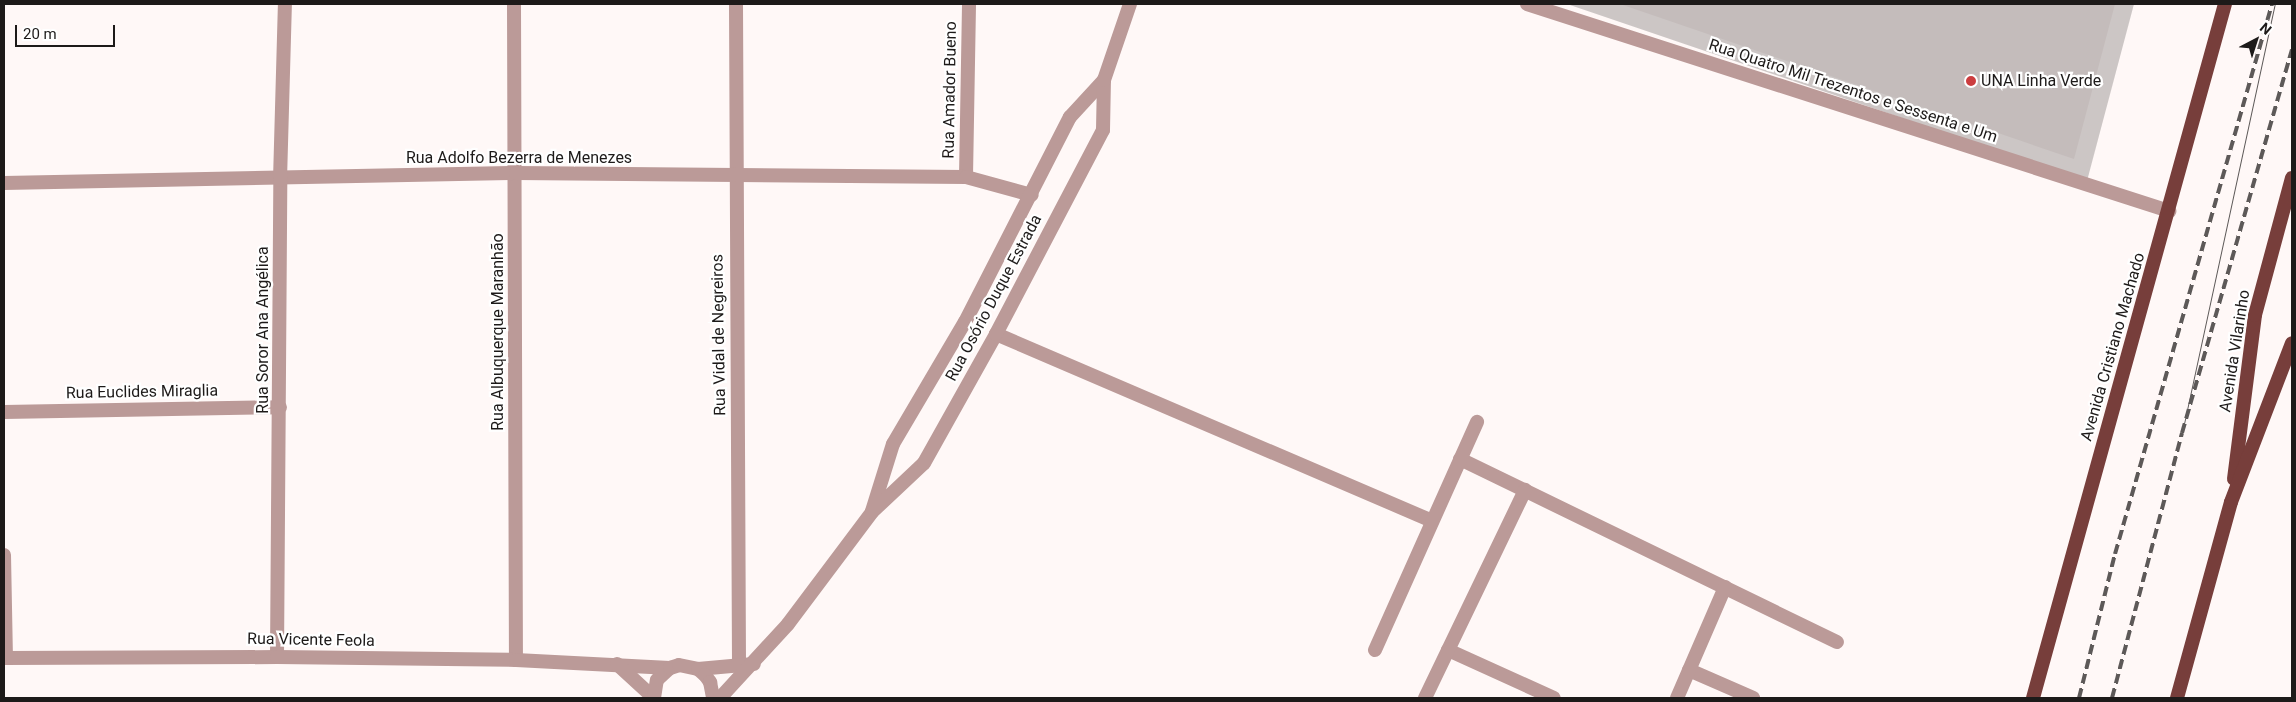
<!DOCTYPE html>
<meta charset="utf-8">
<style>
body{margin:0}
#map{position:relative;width:2296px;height:702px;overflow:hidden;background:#fff8f7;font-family:Roboto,sans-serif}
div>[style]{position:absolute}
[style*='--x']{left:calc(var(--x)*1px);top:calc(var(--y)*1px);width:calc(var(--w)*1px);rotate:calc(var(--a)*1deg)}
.shadow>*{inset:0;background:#0003}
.building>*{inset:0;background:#c4bcbb}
.minor>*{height:14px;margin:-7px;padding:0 7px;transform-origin:7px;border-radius:7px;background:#bb9a98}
.tertiary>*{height:14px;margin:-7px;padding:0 7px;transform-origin:7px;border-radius:7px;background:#bb9a98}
.trunk>*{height:14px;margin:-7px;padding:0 7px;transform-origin:7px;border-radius:7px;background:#773e3b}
.tram>*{height:1px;margin:-0.5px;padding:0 0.5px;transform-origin:0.5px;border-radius:0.5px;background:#5d5958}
.rail>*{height:4px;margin-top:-2px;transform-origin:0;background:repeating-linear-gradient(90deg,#5d5958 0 10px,transparent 0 15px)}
.dots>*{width:14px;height:14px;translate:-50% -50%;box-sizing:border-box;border:2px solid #fff;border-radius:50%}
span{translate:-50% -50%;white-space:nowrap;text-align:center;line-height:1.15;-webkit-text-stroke:4.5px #fff;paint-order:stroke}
.poi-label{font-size:16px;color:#1d1a19}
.left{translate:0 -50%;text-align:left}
.street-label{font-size:16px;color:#1d1a19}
.frame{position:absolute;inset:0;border:5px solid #1d1a19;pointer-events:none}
.north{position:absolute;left:2231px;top:15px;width:50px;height:50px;-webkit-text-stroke:4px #fff;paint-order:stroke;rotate:40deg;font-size:14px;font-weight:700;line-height:20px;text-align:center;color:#1d1a19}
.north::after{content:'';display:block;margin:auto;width:18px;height:22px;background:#1d1a19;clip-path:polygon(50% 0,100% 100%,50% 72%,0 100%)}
.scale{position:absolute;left:15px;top:25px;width:100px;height:22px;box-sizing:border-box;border:2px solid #1d1a19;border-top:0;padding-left:6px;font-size:15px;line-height:18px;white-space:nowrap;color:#1d1a19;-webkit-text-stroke:4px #fff;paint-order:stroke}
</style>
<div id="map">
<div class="shadow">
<i style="clip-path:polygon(1567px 4px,2134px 4px,2087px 181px)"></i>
</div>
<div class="building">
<i style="clip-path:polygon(1620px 4px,2115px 4px,2074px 159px)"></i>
</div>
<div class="minor">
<i style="--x:514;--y:4;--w:656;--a:89.83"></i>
<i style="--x:736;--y:4;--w:662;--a:89.74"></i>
<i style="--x:1527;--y:4;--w:675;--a:17.87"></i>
<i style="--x:966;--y:177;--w:173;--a:-89"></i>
<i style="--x:4;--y:183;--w:512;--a:-1.12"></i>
<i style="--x:516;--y:173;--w:450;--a:0.5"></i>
<i style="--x:966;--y:177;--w:68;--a:15.3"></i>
<i style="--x:996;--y:334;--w:474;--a:23.2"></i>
<i style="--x:4;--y:412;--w:276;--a:-1"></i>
<i style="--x:1460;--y:459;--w:419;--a:25.9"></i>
<i style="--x:4;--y:555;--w:103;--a:88.9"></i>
<i style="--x:1375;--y:650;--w:250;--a:-65.9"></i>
<i style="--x:1448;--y:650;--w:116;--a:24.4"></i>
<i style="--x:277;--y:657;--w:477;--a:-89.6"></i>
<i style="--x:280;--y:180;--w:176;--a:-88.4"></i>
<i style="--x:4;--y:658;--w:273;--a:-0.2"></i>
<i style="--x:277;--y:657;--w:239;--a:0.7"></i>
<i style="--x:516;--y:660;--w:154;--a:3"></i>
<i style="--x:617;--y:664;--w:50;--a:42.6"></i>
<i style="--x:1689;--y:670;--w:70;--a:23.6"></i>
<i style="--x:1425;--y:698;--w:231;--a:-64.3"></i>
<i style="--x:1677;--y:698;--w:121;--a:-66.6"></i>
</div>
<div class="tertiary">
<i style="--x:872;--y:511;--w:70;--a:-72.6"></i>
<i style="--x:893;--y:444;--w:142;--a:-59.5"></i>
<i style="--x:965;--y:322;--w:230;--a:-62.9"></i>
<i style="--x:1070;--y:117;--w:50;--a:-47.4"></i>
<i style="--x:698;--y:669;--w:56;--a:-5.1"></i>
<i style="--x:654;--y:698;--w:18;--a:-81"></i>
<i style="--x:657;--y:680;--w:18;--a:-43"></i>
<i style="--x:670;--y:668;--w:9;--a:-18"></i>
<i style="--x:679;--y:665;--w:19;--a:12"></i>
<i style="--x:698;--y:669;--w:9;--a:41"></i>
<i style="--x:705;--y:675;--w:9;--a:54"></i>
<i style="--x:710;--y:682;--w:16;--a:79"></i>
<i style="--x:720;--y:698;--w:100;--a:-47.4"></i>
<i style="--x:788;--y:624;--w:140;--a:-53.1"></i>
<i style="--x:872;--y:512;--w:71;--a:-43.3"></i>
<i style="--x:924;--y:463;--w:148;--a:-60.8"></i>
<i style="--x:996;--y:334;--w:230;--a:-62.3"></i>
<i style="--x:1103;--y:130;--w:50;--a:-88.9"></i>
<i style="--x:1104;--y:80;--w:80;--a:-71.1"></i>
</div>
<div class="trunk">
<i style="--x:2234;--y:479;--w:165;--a:-82.7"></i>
<i style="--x:2255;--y:315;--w:142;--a:-74.9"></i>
<i style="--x:2033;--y:698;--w:720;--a:-74.54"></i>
<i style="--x:2177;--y:698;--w:203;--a:-74.6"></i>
<i style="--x:2231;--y:502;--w:170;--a:-69"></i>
</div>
<div class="tram">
<i style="--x:2182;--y:433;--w:439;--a:-77.8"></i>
</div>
<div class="rail">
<i style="--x:2079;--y:698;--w:148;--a:-76"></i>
<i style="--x:2115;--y:554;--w:572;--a:-74.07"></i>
<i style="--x:2112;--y:698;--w:274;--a:-75.2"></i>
<i style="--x:2182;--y:433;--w:399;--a:-74"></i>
</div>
<div class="dots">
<i style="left:1971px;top:81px;background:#cc3d3f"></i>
</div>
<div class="poi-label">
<span class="left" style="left:1981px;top:81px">UNA Linha Verde</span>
</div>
<div class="street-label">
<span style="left:950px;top:90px;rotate:-89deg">Rua Amador Bueno</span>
<span style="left:1853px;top:91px;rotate:18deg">Rua Quatro Mil Trezentos e Sessenta e Um</span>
<span style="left:519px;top:158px">Rua Adolfo Bezerra de Menezes</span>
<span style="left:994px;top:298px;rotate:-62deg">Rua Osório Duque Estrada</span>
<span style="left:263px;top:330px;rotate:-90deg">Rua Soror Ana Angélica</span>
<span style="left:498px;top:332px;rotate:-90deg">Rua Albuquerque Maranhão</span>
<span style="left:719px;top:335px;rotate:-91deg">Rua Vidal de Negreiros</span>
<span style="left:2113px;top:347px;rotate:-74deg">Avenida Cristiano Machado</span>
<span style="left:2235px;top:351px;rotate:-81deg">Avenida Vilarinho</span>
<span style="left:142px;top:392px;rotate:-1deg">Rua Euclides Miraglia</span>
<span style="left:311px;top:640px;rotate:1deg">Rua Vicente Feola</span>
</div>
<div class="frame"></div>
<div class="north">N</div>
<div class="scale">20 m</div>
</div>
